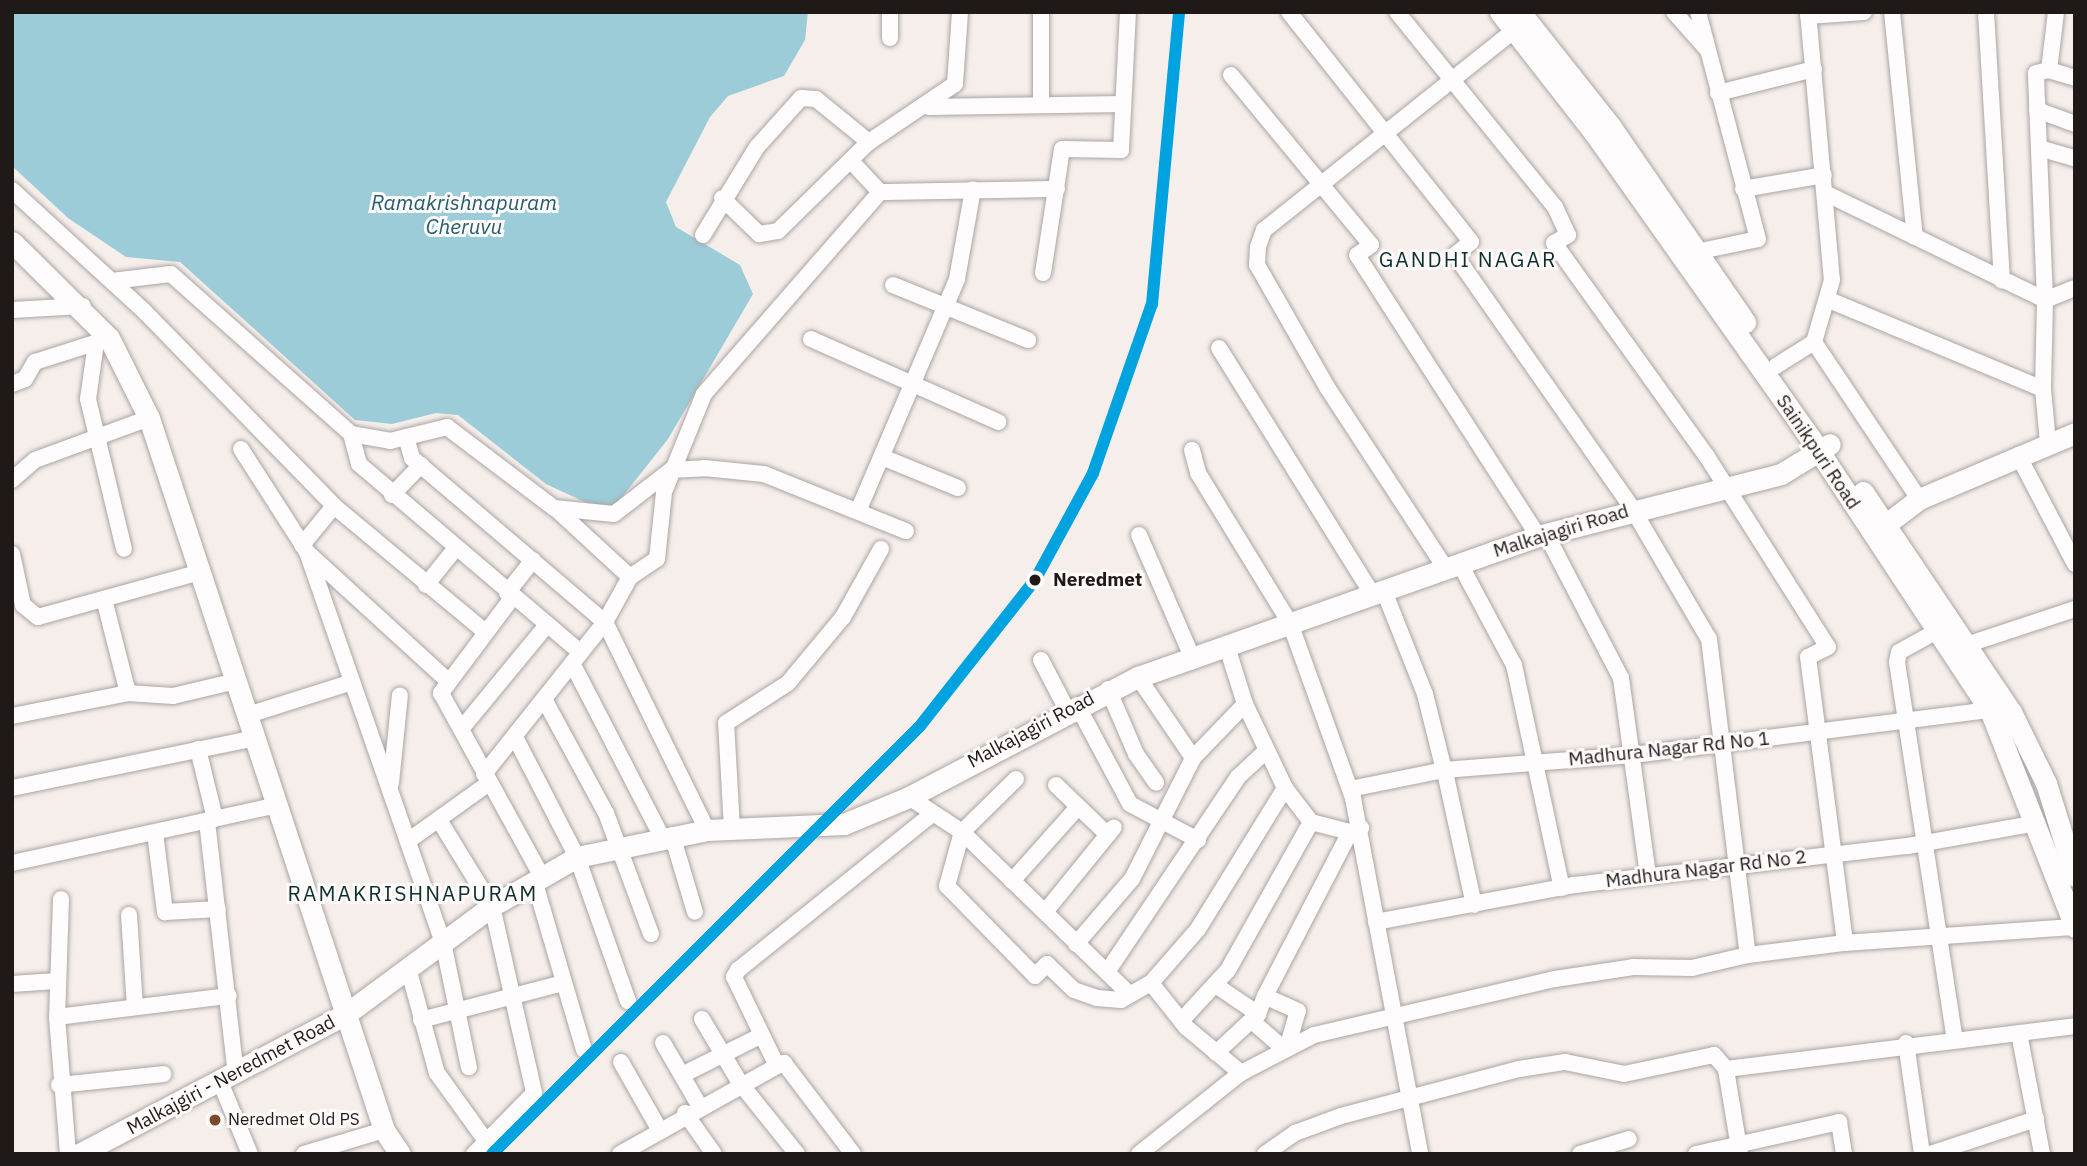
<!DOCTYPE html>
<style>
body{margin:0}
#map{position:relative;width:2087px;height:1166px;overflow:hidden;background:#f6eeeb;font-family:"IBM Plex Sans",sans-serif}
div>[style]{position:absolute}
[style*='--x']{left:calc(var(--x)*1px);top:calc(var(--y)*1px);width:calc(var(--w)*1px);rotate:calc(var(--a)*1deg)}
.water>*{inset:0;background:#9cccd7}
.roads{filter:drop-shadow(0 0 2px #aba4a2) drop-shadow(0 0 2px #aba4a2)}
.street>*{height:16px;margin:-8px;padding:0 8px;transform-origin:8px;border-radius:8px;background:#fefcfc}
.secondary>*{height:21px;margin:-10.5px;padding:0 10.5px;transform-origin:10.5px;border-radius:10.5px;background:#fefcfc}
.rail-1>*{height:12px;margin:-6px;padding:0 6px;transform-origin:6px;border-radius:6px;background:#00a3e0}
.dots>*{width:19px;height:19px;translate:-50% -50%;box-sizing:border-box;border:4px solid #fffbfa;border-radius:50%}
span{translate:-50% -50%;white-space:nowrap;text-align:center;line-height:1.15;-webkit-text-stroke:6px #fffbfa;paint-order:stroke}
.bus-label{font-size:17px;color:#1f1a18}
.left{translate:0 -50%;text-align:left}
.street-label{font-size:19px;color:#1f1a18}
.stop-label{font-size:19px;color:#1f1a18;font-weight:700}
.water-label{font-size:21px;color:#245e6b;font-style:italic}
.neighbourhood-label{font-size:21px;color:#0d302e;letter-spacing:2px}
.frame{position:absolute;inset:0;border:14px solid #1f1a18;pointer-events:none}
</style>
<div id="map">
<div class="water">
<i style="clip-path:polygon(12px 12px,808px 12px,805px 40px,784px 76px,728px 96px,710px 117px,666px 202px,676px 227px,740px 265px,753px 294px,668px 439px,615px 506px,589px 504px,546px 484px,458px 415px,436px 413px,392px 424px,355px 420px,180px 262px,126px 257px,68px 218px,12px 166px)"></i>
</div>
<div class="roads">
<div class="street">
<i style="--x:1041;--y:12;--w:92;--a:90"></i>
<i style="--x:1289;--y:12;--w:293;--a:51.6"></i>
<i style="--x:1471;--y:242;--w:21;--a:141"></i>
<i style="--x:1455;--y:255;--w:309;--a:55"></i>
<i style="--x:1632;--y:508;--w:152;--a:59.6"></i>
<i style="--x:1709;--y:639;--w:318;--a:83"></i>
<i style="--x:1748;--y:955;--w:98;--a:-7.1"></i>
<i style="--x:1397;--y:12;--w:251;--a:51"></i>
<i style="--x:1555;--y:207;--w:31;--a:65"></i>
<i style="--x:1568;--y:235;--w:16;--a:150"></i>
<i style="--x:1554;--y:243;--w:261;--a:54.4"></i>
<i style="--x:1706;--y:455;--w:227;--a:57.6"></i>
<i style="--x:1828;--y:647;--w:22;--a:153"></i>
<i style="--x:1808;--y:657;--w:288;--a:82.6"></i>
<i style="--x:1845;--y:943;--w:231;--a:-4"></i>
<i style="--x:1674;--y:12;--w:48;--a:48.4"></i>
<i style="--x:1808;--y:12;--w:269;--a:84.9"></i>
<i style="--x:1832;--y:280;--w:65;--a:106.2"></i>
<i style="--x:1814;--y:342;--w:189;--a:56.2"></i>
<i style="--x:1892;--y:12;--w:226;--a:84.2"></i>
<i style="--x:1986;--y:12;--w:269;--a:86.6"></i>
<i style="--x:1808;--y:16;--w:56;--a:-4.1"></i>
<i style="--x:890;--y:38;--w:26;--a:-90"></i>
<i style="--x:2049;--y:70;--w:27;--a:17"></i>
<i style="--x:1231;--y:75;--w:220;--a:50.5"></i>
<i style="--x:1371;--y:245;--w:17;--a:144"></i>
<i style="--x:1357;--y:255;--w:334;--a:57.2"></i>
<i style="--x:1718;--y:93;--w:99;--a:-14"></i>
<i style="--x:929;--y:107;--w:194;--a:-0.9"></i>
<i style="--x:2037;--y:110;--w:40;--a:20.2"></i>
<i style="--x:2039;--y:148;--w:37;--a:16"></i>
<i style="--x:851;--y:161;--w:42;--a:46.9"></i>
<i style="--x:1743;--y:189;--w:82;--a:-9.8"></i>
<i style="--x:12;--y:190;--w:179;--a:42.5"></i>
<i style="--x:144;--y:311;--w:272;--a:45.7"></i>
<i style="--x:334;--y:506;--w:197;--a:39.8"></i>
<i style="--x:1825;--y:193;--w:245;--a:25.9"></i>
<i style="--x:2045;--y:300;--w:227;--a:-92.3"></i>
<i style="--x:2036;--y:73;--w:13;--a:-13"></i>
<i style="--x:2049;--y:70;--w:58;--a:-83.1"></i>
<i style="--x:722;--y:198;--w:52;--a:44.2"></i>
<i style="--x:759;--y:234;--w:19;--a:-9"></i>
<i style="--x:778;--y:231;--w:127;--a:-44.4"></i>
<i style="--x:869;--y:142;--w:104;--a:-34"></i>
<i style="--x:955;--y:84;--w:72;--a:-86"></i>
<i style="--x:703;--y:235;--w:103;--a:-58.5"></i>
<i style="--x:757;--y:147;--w:66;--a:-48.1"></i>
<i style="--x:801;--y:98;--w:15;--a:4"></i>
<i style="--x:816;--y:99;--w:68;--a:39.1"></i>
<i style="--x:1696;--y:252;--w:63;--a:-11.8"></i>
<i style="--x:1758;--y:239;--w:235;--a:-104.8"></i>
<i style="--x:1043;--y:273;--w:125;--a:-81.3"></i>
<i style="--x:1062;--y:149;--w:59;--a:1"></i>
<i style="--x:1121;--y:150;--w:138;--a:-87.1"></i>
<i style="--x:112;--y:281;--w:59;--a:-6.8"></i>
<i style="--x:171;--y:274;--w:241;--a:41.6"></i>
<i style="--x:351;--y:434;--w:40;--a:10"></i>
<i style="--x:390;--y:441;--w:59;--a:-13.8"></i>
<i style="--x:447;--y:427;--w:134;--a:37.1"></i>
<i style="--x:554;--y:508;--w:60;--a:5.7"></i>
<i style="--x:614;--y:514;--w:72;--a:-37.7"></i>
<i style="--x:671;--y:470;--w:33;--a:-3"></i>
<i style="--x:704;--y:468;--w:60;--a:5.7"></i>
<i style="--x:764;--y:474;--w:153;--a:21.9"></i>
<i style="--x:893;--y:285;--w:146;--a:22.2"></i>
<i style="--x:1829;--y:300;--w:232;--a:22.6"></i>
<i style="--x:2043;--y:389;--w:54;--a:84.7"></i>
<i style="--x:12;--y:310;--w:71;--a:-3.2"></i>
<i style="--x:811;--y:339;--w:205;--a:23.9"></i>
<i style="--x:96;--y:343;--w:57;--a:98.1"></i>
<i style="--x:88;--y:399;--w:154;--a:76.5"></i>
<i style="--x:1219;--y:348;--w:291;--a:58.1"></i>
<i style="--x:1776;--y:366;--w:45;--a:-32.3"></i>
<i style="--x:12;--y:384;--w:14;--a:-21"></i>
<i style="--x:25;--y:379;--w:20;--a:-60"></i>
<i style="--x:35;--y:362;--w:72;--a:-17.7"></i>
<i style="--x:2043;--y:389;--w:89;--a:-88.7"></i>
<i style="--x:2045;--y:300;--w:32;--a:-22"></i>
<i style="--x:351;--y:434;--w:31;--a:75"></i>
<i style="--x:359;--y:464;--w:290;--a:40.4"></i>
<i style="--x:406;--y:437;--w:22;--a:74"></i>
<i style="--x:412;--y:458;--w:253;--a:40.4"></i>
<i style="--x:605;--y:622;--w:232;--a:63.9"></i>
<i style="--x:241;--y:449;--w:122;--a:57.3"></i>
<i style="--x:307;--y:552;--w:413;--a:70.8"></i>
<i style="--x:443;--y:942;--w:128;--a:78.3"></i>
<i style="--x:1192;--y:450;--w:24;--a:75"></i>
<i style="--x:1198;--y:473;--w:176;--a:58.5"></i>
<i style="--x:1290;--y:623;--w:186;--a:70.2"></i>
<i style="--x:1353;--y:798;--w:362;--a:79.3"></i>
<i style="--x:2018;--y:455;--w:123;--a:62.4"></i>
<i style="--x:882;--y:457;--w:82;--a:22.2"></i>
<i style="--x:12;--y:480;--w:30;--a:-41"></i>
<i style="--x:35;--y:460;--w:121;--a:-20.2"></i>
<i style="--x:392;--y:495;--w:42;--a:-46"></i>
<i style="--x:859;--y:509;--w:250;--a:-66.9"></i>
<i style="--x:957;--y:279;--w:91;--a:-79.9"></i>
<i style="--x:1546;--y:534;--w:162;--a:62.5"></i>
<i style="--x:1621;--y:678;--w:200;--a:82.2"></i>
<i style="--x:1139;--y:535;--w:135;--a:66.5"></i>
<i style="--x:302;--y:545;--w:50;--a:-50.6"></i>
<i style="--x:12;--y:554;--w:52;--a:77.8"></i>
<i style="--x:23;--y:605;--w:19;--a:39"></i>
<i style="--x:38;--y:617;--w:168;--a:-15.5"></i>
<i style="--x:309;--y:554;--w:187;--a:42.4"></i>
<i style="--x:1460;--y:564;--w:115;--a:61.9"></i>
<i style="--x:1514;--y:665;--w:228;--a:77.9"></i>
<i style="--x:1446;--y:569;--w:217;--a:-123.2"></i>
<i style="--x:1327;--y:387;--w:141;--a:-119.8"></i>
<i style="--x:1257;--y:265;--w:18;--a:-87"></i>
<i style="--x:1258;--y:247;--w:18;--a:-71"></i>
<i style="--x:1264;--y:230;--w:319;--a:-38.6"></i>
<i style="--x:630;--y:577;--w:32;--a:-34"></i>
<i style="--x:657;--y:559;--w:67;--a:-84"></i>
<i style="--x:664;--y:492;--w:106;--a:-67.8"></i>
<i style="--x:704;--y:394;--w:268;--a:-48.9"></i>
<i style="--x:880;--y:192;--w:177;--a:-1"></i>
<i style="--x:426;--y:585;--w:46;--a:-51.1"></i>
<i style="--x:1384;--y:591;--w:111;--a:68.3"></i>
<i style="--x:1425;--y:694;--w:78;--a:76"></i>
<i style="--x:507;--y:593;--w:42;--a:-51.8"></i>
<i style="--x:512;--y:598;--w:119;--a:126.8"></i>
<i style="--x:441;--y:693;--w:208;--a:61.2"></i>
<i style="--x:104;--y:599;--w:97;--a:75.7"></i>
<i style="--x:1937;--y:631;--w:43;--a:151.1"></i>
<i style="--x:1899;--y:652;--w:10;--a:101"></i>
<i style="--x:1897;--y:662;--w:381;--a:81.3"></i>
<i style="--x:1966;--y:645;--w:115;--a:-18.3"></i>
<i style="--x:1041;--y:660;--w:56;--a:62.5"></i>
<i style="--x:572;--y:663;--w:196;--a:62.7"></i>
<i style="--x:1138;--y:677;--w:98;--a:55.8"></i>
<i style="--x:1108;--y:689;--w:71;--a:66.7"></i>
<i style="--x:1136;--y:754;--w:35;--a:55"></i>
<i style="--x:544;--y:699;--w:130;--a:61.5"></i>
<i style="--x:606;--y:813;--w:129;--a:69.6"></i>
<i style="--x:1245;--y:704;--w:93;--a:64.5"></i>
<i style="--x:1077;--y:705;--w:112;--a:61.8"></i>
<i style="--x:1130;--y:804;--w:77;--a:27.9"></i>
<i style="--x:248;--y:715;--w:109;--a:-17.6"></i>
<i style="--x:12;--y:716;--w:118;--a:-11.2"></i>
<i style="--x:128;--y:693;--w:45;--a:3.8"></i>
<i style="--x:173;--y:696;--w:65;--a:-13.4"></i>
<i style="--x:462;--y:728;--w:134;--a:-50.5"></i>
<i style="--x:516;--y:739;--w:133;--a:62.7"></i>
<i style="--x:577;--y:857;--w:153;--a:70.5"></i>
<i style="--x:198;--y:749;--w:72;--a:76.3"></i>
<i style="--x:1445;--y:772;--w:136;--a:77.7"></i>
<i style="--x:484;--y:774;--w:194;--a:-51.5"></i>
<i style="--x:605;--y:622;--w:51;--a:-60.9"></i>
<i style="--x:630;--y:577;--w:102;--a:-137.4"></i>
<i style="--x:1016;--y:779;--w:76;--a:135.5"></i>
<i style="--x:962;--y:832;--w:234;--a:44.1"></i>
<i style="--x:391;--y:783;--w:88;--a:-84.2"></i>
<i style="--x:1056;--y:785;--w:72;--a:43.9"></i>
<i style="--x:12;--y:788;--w:248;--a:-11.6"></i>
<i style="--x:1350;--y:789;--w:96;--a:-11.4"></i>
<i style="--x:1444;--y:770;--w:190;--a:-4.5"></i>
<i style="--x:1633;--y:755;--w:360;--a:-7.2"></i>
<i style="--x:909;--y:797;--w:64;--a:33.4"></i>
<i style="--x:962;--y:832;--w:56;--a:105.5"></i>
<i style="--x:947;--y:886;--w:126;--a:45.6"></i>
<i style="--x:1035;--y:976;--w:17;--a:-45"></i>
<i style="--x:1047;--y:964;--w:37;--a:44"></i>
<i style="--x:1074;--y:990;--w:24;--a:19"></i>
<i style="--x:1097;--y:998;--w:24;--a:5"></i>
<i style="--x:1121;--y:1000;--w:34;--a:-30"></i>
<i style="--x:439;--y:820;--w:101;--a:58.4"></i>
<i style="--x:492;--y:906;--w:192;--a:77.3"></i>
<i style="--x:534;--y:1093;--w:86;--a:134.5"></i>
<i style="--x:207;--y:821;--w:255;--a:83.5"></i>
<i style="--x:732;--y:829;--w:106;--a:-93.2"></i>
<i style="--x:726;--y:723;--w:74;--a:-32.8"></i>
<i style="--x:788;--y:683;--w:86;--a:-50.2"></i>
<i style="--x:843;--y:617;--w:78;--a:-60.8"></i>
<i style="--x:155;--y:833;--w:80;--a:82.8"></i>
<i style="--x:165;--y:912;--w:53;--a:-3.2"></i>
<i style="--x:672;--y:835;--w:80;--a:73.4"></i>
<i style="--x:408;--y:841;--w:100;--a:-35.6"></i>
<i style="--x:12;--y:863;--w:272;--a:-12.3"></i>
<i style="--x:534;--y:880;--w:177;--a:73.6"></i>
<i style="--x:1012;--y:881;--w:99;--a:-48.3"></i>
<i style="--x:61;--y:899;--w:118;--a:91.9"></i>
<i style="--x:57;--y:1017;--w:137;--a:85.4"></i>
<i style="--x:1045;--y:912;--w:109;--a:-50.9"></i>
<i style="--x:129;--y:915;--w:92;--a:86.3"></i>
<i style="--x:1376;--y:922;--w:201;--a:-10.6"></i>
<i style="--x:1574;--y:885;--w:336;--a:-6.7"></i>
<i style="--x:1908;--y:846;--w:131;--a:-10.1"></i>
<i style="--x:1076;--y:944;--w:86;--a:-49.3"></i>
<i style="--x:1132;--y:879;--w:136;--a:-63.2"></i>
<i style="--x:1193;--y:758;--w:75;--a:-46.1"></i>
<i style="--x:1245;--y:704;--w:60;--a:-107.5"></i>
<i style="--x:408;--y:968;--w:109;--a:74.6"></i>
<i style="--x:437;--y:1073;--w:84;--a:54.2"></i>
<i style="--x:1107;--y:972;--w:235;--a:-56.1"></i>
<i style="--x:1238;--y:777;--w:38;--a:-43"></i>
<i style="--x:12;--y:984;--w:44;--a:-3.9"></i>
<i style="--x:1217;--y:986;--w:50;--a:34.3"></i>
<i style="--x:1258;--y:1014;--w:19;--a:-69"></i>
<i style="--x:57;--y:1017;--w:173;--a:-7"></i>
<i style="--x:702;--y:1019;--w:74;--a:59.3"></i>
<i style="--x:740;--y:1083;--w:91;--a:51.2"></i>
<i style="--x:421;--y:1020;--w:147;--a:-14.6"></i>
<i style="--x:1181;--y:1021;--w:69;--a:-47.3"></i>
<i style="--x:1228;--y:970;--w:170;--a:-60.7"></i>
<i style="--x:1253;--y:1022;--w:40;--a:41"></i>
<i style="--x:2019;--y:1033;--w:123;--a:79.2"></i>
<i style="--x:663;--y:1043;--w:72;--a:59.9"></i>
<i style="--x:1906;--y:1043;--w:112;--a:81.8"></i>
<i style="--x:1288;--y:1045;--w:35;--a:-74"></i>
<i style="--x:1298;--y:1011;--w:36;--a:-156"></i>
<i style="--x:1265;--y:996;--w:185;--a:-62.6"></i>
<i style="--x:1216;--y:1053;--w:57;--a:-42.9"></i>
<i style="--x:621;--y:1062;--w:77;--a:60.4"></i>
<i style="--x:777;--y:1066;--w:8;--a:-23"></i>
<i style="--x:784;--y:1063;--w:114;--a:52.8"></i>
<i style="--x:1241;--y:1073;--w:72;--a:-140.1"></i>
<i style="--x:1186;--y:1027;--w:56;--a:-128.5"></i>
<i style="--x:1151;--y:983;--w:72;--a:-49"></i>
<i style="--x:1198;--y:929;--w:166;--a:-58.3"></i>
<i style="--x:1285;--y:788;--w:43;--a:52.6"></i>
<i style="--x:1311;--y:822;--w:40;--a:14.4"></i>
<i style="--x:1350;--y:832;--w:12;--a:-20"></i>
<i style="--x:682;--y:1075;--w:87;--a:-26.6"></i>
<i style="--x:221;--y:1084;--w:76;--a:67.5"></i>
<i style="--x:59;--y:1085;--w:105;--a:-6"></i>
<i style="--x:685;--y:1113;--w:50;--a:54.7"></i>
<i style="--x:304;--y:1154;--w:84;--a:-16.7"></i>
<i style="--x:620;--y:1154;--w:180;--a:-29.3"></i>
<i style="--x:777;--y:1066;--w:99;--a:-115.8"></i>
<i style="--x:734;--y:977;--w:8;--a:-60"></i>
<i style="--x:738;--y:970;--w:249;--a:-38.8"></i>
<i style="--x:1139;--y:1154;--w:130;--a:-38.5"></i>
<i style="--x:1241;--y:1073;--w:82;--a:-27.5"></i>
<i style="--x:1314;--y:1035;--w:247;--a:-13.1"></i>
<i style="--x:1555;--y:979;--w:79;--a:-8.7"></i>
<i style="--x:1633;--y:967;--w:59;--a:1"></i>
<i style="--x:1692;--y:968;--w:57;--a:-13.1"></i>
<i style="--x:1265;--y:1154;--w:37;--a:-35"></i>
<i style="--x:1295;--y:1133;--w:49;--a:-20.3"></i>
<i style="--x:1341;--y:1116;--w:184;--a:-14.8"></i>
<i style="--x:1519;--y:1069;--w:47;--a:-8.7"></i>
<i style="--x:1565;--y:1062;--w:60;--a:11.5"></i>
<i style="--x:1624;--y:1074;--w:92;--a:-11.9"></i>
<i style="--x:1714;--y:1055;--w:18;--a:49"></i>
<i style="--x:1580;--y:1154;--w:51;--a:-17"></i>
<i style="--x:1696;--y:1154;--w:147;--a:-12.6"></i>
<i style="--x:1839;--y:1122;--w:32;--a:81"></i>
<i style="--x:1740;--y:1154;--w:86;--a:-99.4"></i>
<i style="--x:1726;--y:1069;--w:352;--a:-7"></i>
<i style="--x:1930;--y:1154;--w:112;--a:-18.3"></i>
</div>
<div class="secondary">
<i style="--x:1500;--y:12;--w:151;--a:52"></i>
<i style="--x:1593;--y:131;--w:377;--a:54.7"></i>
<i style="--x:1811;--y:439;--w:325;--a:56.6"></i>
<i style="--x:1990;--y:710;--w:233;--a:68.6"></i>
<i style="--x:1520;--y:12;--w:147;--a:51.6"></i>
<i style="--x:1611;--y:127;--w:237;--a:55.5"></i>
<i style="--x:12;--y:242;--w:136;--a:44.7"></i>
<i style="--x:109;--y:338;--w:89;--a:63.4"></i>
<i style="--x:149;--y:418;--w:750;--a:71.73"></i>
<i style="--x:384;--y:1130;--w:29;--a:56"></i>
<i style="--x:1863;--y:492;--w:265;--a:56.1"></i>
<i style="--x:2011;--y:712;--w:79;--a:63.8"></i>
<i style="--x:2046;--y:783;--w:97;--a:72.7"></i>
<i style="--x:1885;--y:525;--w:43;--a:-37.4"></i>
<i style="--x:1919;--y:499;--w:169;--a:-22.9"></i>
<i style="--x:79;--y:1154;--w:301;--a:-27.7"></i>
<i style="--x:346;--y:1014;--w:182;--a:-36.5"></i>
<i style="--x:492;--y:906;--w:98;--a:-30"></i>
<i style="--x:577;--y:857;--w:133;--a:-11.7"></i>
<i style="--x:707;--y:830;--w:137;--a:-2.5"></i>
<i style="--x:844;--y:824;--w:70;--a:-22.6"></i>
<i style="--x:909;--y:797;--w:259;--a:-27.7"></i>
<i style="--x:1138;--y:677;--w:424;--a:-19.4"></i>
<i style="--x:1538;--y:536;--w:251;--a:-14.3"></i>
<i style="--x:1781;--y:474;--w:57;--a:-31.5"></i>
</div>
</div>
<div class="rail-1">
<i style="--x:492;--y:1154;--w:605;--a:-45"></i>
<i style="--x:920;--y:726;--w:186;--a:-51.8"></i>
<i style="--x:1035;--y:580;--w:122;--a:-61.5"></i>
<i style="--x:1093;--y:473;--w:179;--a:-70.8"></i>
<i style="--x:1152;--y:304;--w:293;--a:-84.7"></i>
</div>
<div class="dots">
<i style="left:1035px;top:580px;background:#1f1a18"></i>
<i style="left:215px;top:1120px;background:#7a4b2a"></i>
</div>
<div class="bus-label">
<span class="left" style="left:228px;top:1120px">Neredmet Old PS</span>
</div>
<div class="street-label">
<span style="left:1818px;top:452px;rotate:56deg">Sainikpuri Road</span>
<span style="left:1561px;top:531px;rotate:-17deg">Malkajagiri Road</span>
<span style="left:1031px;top:730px;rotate:-28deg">Malkajagiri Road</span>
<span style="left:1669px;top:749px;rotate:-6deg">Madhura Nagar Rd No 1</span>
<span style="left:1706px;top:869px;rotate:-7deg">Madhura Nagar Rd No 2</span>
<span style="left:231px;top:1075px;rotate:-28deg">Malkajgiri - Neredmet Road</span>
</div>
<div class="stop-label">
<span class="left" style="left:1053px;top:580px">Neredmet</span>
</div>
<div class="water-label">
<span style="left:464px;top:214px">Ramakrishnapuram<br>Cheruvu</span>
</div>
<div class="neighbourhood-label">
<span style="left:1468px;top:259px">GANDHI NAGAR</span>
<span style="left:413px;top:893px">RAMAKRISHNAPURAM</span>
</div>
<div class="frame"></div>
</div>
